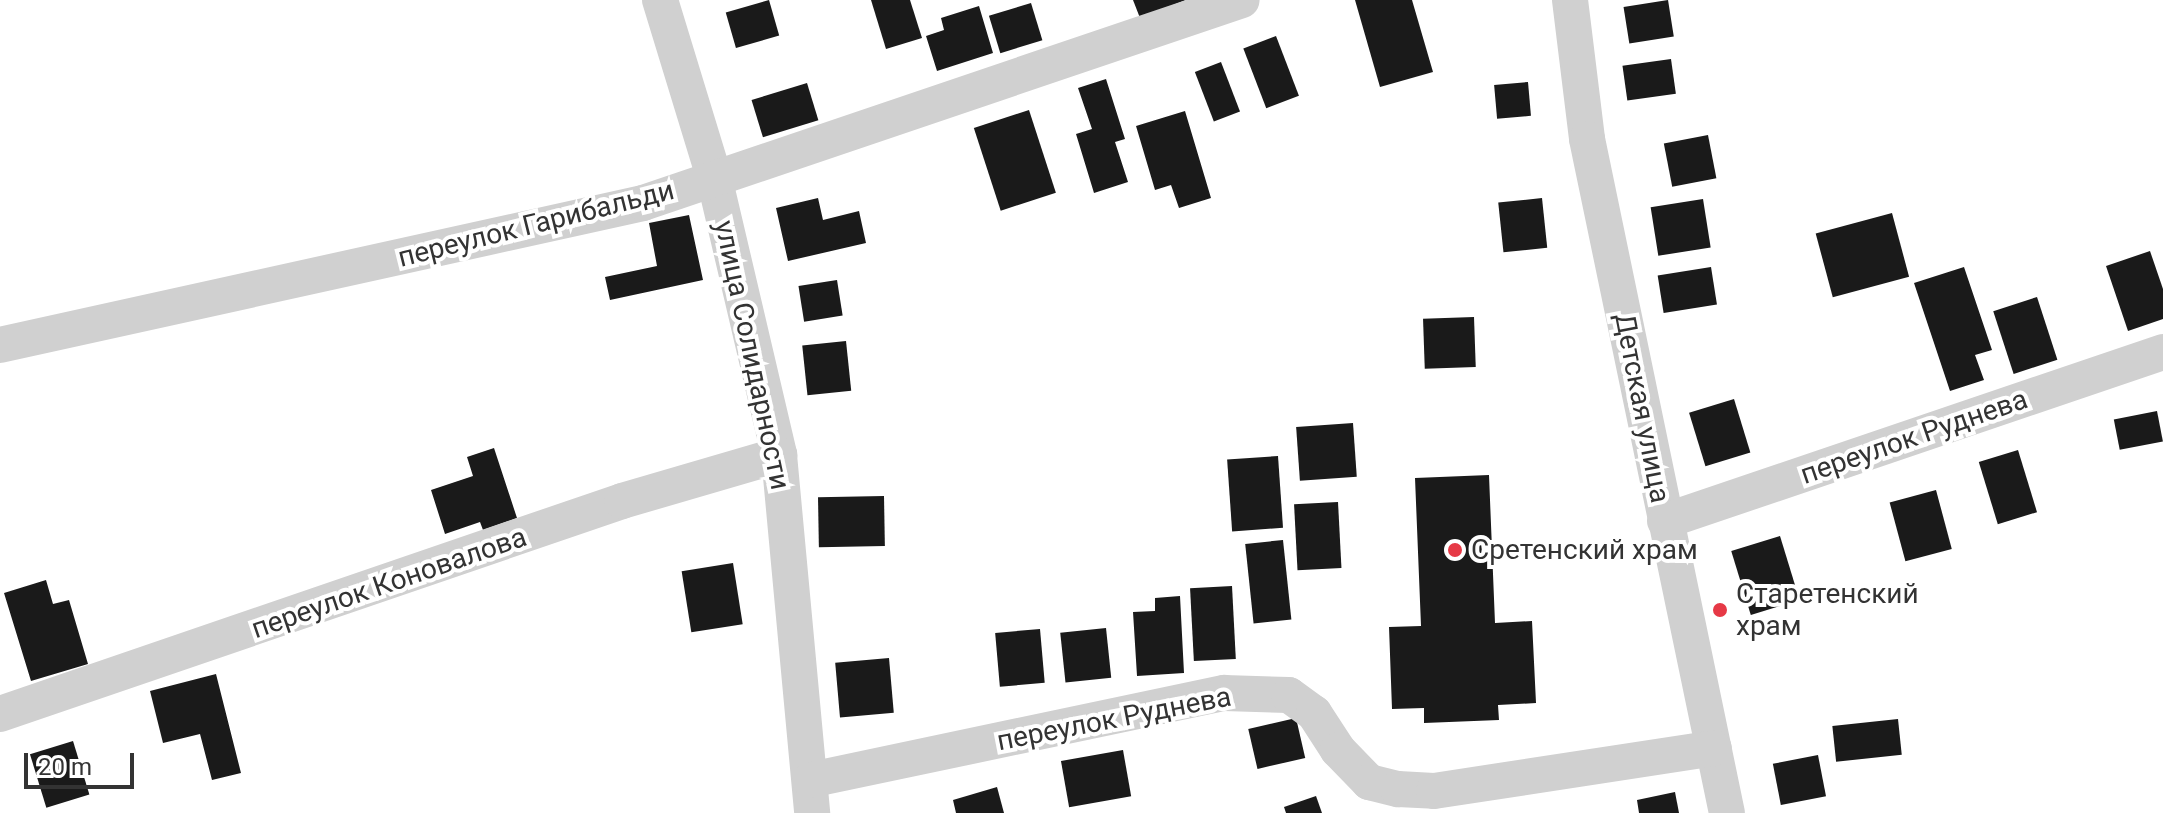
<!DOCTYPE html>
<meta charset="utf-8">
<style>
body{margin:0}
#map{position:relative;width:2163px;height:813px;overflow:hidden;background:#fff;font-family:Roboto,sans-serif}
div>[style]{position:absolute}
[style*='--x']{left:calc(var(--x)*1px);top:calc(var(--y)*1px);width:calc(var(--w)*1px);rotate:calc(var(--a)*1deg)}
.building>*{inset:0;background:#1a1a1a;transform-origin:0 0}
.minor>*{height:36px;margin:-18px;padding:0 18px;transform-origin:18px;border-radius:18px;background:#d0d0d0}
.dots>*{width:22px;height:22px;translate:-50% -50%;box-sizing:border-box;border:4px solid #fff;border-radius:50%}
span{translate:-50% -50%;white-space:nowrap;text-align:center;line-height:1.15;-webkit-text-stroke:8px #fff;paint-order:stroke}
.street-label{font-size:28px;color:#333}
.poi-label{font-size:28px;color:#333}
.left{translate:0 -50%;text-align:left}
.scale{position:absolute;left:24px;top:753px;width:110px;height:36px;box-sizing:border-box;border:4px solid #333;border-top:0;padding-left:10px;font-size:24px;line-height:28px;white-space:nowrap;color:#333;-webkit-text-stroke:6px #fff;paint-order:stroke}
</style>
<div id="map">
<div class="building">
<i style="left:769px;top:0;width:37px;height:45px;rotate:74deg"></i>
<i style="clip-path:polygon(871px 0,910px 0,922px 38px,886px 49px)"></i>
<i style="clip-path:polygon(1133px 0,1186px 0,1140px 18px)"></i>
<i style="clip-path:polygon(1355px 0,1412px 0,1433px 72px,1380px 87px)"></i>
<i style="left:1668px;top:0;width:37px;height:45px;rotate:81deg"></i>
<i style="left:1031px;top:3px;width:39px;height:44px;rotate:73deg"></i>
<i style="clip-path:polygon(979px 6px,993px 53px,937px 71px,926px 36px,944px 30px,941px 18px)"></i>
<i style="left:1276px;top:36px;width:64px;height:35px;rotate:69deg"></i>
<i style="left:1671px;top:59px;width:35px;height:49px;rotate:82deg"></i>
<i style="left:1221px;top:62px;width:53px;height:28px;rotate:69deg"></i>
<i style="clip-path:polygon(1106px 79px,1125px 139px,1115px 142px,1128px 182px,1094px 193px,1076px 134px,1092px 129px,1078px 88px)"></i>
<i style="left:1528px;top:82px;width:34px;height:34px;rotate:85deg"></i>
<i style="left:807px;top:83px;width:39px;height:58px;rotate:73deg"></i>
<i style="left:1029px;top:110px;width:87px;height:58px;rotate:72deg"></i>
<i style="clip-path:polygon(1185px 111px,1211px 198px,1179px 208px,1171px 185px,1155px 190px,1136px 126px)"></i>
<i style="left:1708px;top:135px;width:44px;height:45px;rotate:79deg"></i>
<i style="clip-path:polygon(818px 198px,823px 220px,859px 211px,866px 243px,788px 261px,776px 208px)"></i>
<i style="left:1542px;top:198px;width:50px;height:44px;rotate:84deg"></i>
<i style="left:1703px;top:199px;width:49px;height:53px;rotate:81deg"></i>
<i style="left:1892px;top:213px;width:66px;height:79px;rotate:75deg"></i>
<i style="clip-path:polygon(689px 215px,703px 280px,610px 300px,605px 277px,657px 266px,649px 223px)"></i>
<i style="clip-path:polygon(2150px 251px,2163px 289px,2163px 319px,2128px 331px,2106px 266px)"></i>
<i style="left:1711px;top:267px;width:38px;height:54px;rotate:81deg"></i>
<i style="clip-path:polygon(1964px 267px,1992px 350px,1975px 355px,1984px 380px,1950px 391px,1914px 283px)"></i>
<i style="left:837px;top:280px;width:36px;height:39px;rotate:81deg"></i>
<i style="left:2037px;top:297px;width:66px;height:46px;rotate:72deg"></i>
<i style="left:1474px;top:317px;width:50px;height:51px;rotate:88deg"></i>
<i style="left:846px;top:341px;width:50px;height:44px;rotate:84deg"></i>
<i style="left:1734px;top:399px;width:56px;height:47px;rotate:73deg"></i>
<i style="left:2157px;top:411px;width:31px;height:44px;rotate:79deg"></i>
<i style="left:1353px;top:423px;width:54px;height:57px;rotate:86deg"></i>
<i style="clip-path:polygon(494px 448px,517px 518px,483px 530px,480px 522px,445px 534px,431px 490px,473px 476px,467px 457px)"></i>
<i style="left:2018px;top:450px;width:65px;height:41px;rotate:73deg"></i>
<i style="left:1278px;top:456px;width:72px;height:51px;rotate:86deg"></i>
<i style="clip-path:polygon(1489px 475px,1495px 623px,1532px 621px,1536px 703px,1498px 705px,1499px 720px,1424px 723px,1424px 708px,1392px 709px,1389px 627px,1421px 626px,1415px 478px)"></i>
<i style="left:1936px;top:490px;width:61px;height:48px;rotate:75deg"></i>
<i style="left:884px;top:496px;width:50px;height:66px;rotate:89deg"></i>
<i style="left:1338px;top:502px;width:66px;height:44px;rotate:87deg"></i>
<i style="left:1780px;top:536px;width:67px;height:51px;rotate:73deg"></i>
<i style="left:1283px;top:540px;width:80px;height:38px;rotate:84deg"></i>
<i style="left:733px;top:563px;width:62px;height:52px;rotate:81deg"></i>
<i style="clip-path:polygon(46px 580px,53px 604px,69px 600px,88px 664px,31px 681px,4px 593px)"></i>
<i style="left:1232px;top:586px;width:73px;height:42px;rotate:87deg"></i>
<i style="clip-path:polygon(1180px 596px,1184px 673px,1137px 676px,1133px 612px,1155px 611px,1155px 598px)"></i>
<i style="left:1106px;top:628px;width:50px;height:46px;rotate:84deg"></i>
<i style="left:1040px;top:629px;width:54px;height:45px;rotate:85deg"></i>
<i style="left:889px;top:658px;width:55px;height:54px;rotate:85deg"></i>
<i style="clip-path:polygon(216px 674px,241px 773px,212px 780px,200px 734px,163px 743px,150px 691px)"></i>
<i style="left:1296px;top:718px;width:41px;height:49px;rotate:77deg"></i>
<i style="left:1898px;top:719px;width:36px;height:66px;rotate:84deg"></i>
<i style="left:73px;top:741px;width:56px;height:45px;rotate:73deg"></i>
<i style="left:1123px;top:750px;width:47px;height:63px;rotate:80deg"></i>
<i style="left:1818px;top:755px;width:42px;height:46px;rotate:79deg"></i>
<i style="clip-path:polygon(997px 787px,1004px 813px,956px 813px,953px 800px)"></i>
<i style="clip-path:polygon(1675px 792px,1679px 813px,1639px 813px,1637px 800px)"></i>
<i style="clip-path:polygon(1316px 796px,1322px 813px,1286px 813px,1284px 807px)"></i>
</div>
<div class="minor">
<i style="--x:660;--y:0;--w:185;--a:73"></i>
<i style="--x:714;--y:177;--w:285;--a:76.8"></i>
<i style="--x:779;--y:455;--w:360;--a:84.7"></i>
<i style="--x:1570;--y:0;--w:140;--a:83"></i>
<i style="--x:1587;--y:139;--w:688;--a:78.27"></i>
<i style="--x:0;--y:345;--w:658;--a:-12.45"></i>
<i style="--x:643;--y:203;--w:632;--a:-18.72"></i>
<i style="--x:1665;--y:521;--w:526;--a:-18.75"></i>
<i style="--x:0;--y:714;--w:657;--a:-18.9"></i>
<i style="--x:622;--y:501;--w:164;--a:-16.3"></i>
<i style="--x:810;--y:780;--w:423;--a:-11.9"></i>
<i style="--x:1224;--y:693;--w:65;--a:1.8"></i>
<i style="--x:1289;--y:695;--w:31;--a:36"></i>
<i style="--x:1314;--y:713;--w:44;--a:57"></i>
<i style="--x:1338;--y:750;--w:45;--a:45.9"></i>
<i style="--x:1369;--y:782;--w:30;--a:14"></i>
<i style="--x:1398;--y:789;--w:36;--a:3"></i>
<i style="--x:1434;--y:791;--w:283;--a:-8.7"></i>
</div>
<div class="dots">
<i style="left:1455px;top:550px;background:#e63946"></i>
<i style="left:1720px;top:610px;background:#e63946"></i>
</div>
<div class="street-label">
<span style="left:536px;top:224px;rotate:-14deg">переулок Гарибальди</span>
<span style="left:752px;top:355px;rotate:78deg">улица Солидарности</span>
<span style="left:1642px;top:408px;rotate:79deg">Детская улица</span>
<span style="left:1914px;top:437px;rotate:-19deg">переулок Руднева</span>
<span style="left:389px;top:583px;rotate:-19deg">переулок Коновалова</span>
<span style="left:1114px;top:719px;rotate:-11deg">переулок Руднева</span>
</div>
<div class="poi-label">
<span class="left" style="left:1471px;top:550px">Сретенский храм</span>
<span class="left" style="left:1736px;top:610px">Старетенский<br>храм</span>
</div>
<div class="scale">20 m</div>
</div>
